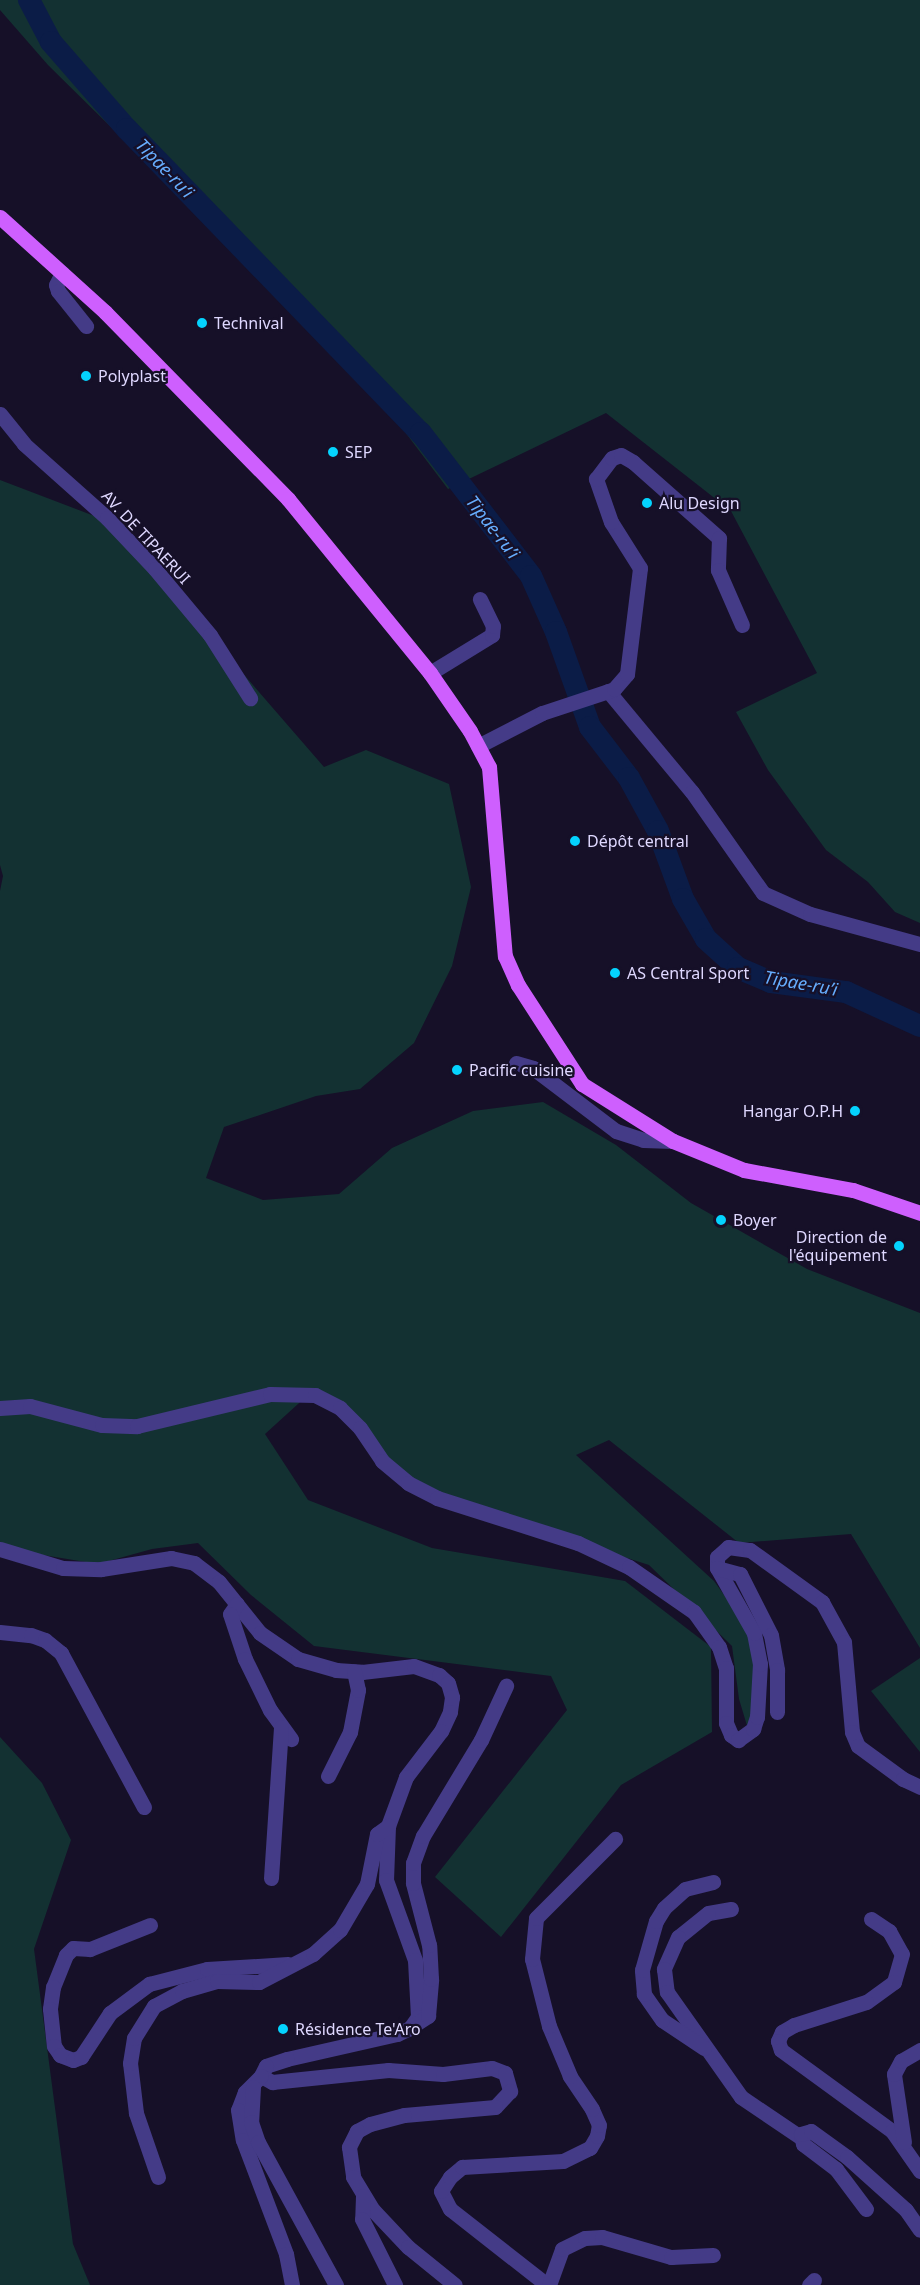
<!DOCTYPE html>
<meta charset="utf-8">
<style>
body{margin:0}
#map{position:relative;width:920px;height:2285px;overflow:hidden;background:#161028;font-family:"Noto Sans",sans-serif}
div>[style]{position:absolute}
[style*='--x']{left:calc(var(--x)*1px);top:calc(var(--y)*1px);width:calc(var(--w)*1px);rotate:calc(var(--a)*1deg)}
.green>*{inset:0;background:#133132}
.river>*{height:22px;margin:-11px;padding:0 11px;transform-origin:11px;border-radius:11px;background:#0b1c47}
.minor>*{height:15px;margin:-7.5px;padding:0 7.5px;transform-origin:7.5px;border-radius:7.5px;background:#443b87}
.major>*{height:15px;margin:-7.5px;padding:0 7.5px;transform-origin:7.5px;border-radius:7.5px;background:#ce5ffe}
.dots>*{width:16px;height:16px;translate:-50% -50%;box-sizing:border-box;border:3px solid #161028;border-radius:50%}
span{translate:-50% -50%;white-space:nowrap;text-align:center;line-height:1.15;-webkit-text-stroke:4.5px #161028;paint-order:stroke}
.poi-label{font-size:16px;color:#dfd8ff}
.left{translate:0 -50%;text-align:left}
.right{translate:-100% -50%;text-align:right}
.street-label{font-size:16px;color:#dfd8ff}
.water-label{font-size:18px;color:#66adfe;font-style:italic}
</style>
<div id="map">
<div class="green">
<i style="clip-path:polygon(0 0,920px 0,920px 923px,895px 912px,868px 882px,826px 850px,768px 770px,736px 712px,817px 673px,731px 511px,606px 413px,448px 489px,362px 375px,48px 65px,0 10px)"></i>
<i style="clip-path:polygon(0 480px,97px 517px,174px 594px,324px 767px,366px 750px,449px 784px,471px 887px,452px 966px,414px 1043px,360px 1089px,316px 1096px,224px 1127px,206px 1178px,263px 1200px,339px 1194px,392px 1148px,473px 1111px,543px 1102px,616px 1145px,691px 1203px,807px 1269px,920px 1313px,920px 1648px,851px 1534px,739px 1543px,609px 1440px,576px 1455px,714px 1581px,750px 1631px,759px 1680px,748px 1729px,739px 1699px,732px 1646px,649px 1565px,474px 1509px,387px 1465px,329px 1400px,309px 1394px,265px 1434px,308px 1500px,432px 1548px,625px 1581px,711px 1647px,712px 1732px,621px 1785px,501px 1937px,435px 1877px,567px 1710px,551px 1676px,314px 1646px,251px 1595px,198px 1543px,152px 1549px,98px 1564px,0 1548px,0 891px,3px 876px,0 865px)"></i>
<i style="clip-path:polygon(920px 1658px,920px 1752px,871px 1691px)"></i>
<i style="clip-path:polygon(0 1737px,42px 1783px,71px 1840px,34px 1949px,73px 2244px,90px 2285px,0 2285px)"></i>
</div>
<div class="river">
<i style="--x:29;--y:0;--w:47;--a:62.4"></i>
<i style="--x:51;--y:42;--w:116;--a:48.9"></i>
<i style="--x:127;--y:129;--w:423;--a:46"></i>
<i style="--x:421;--y:433;--w:180;--a:52.4"></i>
<i style="--x:531;--y:576;--w:61;--a:65.9"></i>
<i style="--x:556;--y:632;--w:101;--a:70.3"></i>
<i style="--x:590;--y:727;--w:64;--a:52.6"></i>
<i style="--x:629;--y:778;--w:60;--a:61.3"></i>
<i style="--x:658;--y:831;--w:72;--a:69.8"></i>
<i style="--x:683;--y:899;--w:46;--a:60.1"></i>
<i style="--x:706;--y:939;--w:43;--a:42.2"></i>
<i style="--x:738;--y:968;--w:36;--a:23"></i>
<i style="--x:771;--y:982;--w:76;--a:7.6"></i>
<i style="--x:846;--y:992;--w:81;--a:24.7"></i>
</div>
<div class="minor">
<i style="--x:62;--y:273;--w:13;--a:117"></i>
<i style="--x:56;--y:285;--w:6;--a:72"></i>
<i style="--x:58;--y:291;--w:45;--a:51.3"></i>
<i style="--x:0;--y:414;--w:38;--a:51"></i>
<i style="--x:24;--y:444;--w:111;--a:41.7"></i>
<i style="--x:107;--y:518;--w:70;--a:46.7"></i>
<i style="--x:155;--y:569;--w:86;--a:50.2"></i>
<i style="--x:210;--y:635;--w:75;--a:57.6"></i>
<i style="--x:430;--y:673;--w:73;--a:-31.5"></i>
<i style="--x:492;--y:635;--w:9;--a:-84"></i>
<i style="--x:493;--y:626;--w:30;--a:-116"></i>
<i style="--x:608;--y:691;--w:131;--a:50.3"></i>
<i style="--x:692;--y:792;--w:123;--a:54.9"></i>
<i style="--x:763;--y:893;--w:51;--a:24.1"></i>
<i style="--x:810;--y:914;--w:114;--a:15.3"></i>
<i style="--x:478;--y:746;--w:72;--a:-27.3"></i>
<i style="--x:542;--y:713;--w:76;--a:-18.4"></i>
<i style="--x:614;--y:689;--w:20;--a:-49"></i>
<i style="--x:627;--y:674;--w:107;--a:-83"></i>
<i style="--x:640;--y:568;--w:54;--a:-122.2"></i>
<i style="--x:611;--y:522;--w:46;--a:-109.2"></i>
<i style="--x:596;--y:479;--w:26;--a:-53"></i>
<i style="--x:612;--y:458;--w:9;--a:-18"></i>
<i style="--x:621;--y:455;--w:14;--a:30"></i>
<i style="--x:633;--y:462;--w:115;--a:41.5"></i>
<i style="--x:719;--y:538;--w:32;--a:92"></i>
<i style="--x:718;--y:570;--w:60;--a:66.4"></i>
<i style="--x:516;--y:1063;--w:18;--a:16"></i>
<i style="--x:533;--y:1068;--w:104;--a:37.2"></i>
<i style="--x:616;--y:1131;--w:28;--a:18"></i>
<i style="--x:643;--y:1140;--w:30;--a:2"></i>
<i style="--x:0;--y:1408;--w:30;--a:-4"></i>
<i style="--x:30;--y:1406;--w:74;--a:14.8"></i>
<i style="--x:102;--y:1425;--w:35;--a:2"></i>
<i style="--x:137;--y:1426;--w:137;--a:-13.5"></i>
<i style="--x:270;--y:1394;--w:45;--a:1.3"></i>
<i style="--x:315;--y:1395;--w:28;--a:27"></i>
<i style="--x:340;--y:1408;--w:28;--a:45"></i>
<i style="--x:360;--y:1428;--w:40;--a:56"></i>
<i style="--x:382;--y:1461;--w:34;--a:40"></i>
<i style="--x:408;--y:1483;--w:33;--a:27"></i>
<i style="--x:437;--y:1498;--w:148;--a:17.7"></i>
<i style="--x:578;--y:1543;--w:56;--a:25.2"></i>
<i style="--x:629;--y:1567;--w:79;--a:34.7"></i>
<i style="--x:694;--y:1612;--w:43;--a:54.5"></i>
<i style="--x:719;--y:1647;--w:22;--a:72"></i>
<i style="--x:726;--y:1668;--w:55;--a:90"></i>
<i style="--x:726;--y:1723;--w:13;--a:67"></i>
<i style="--x:731;--y:1735;--w:9;--a:36"></i>
<i style="--x:738;--y:1740;--w:19;--a:-36"></i>
<i style="--x:753;--y:1729;--w:13;--a:-72"></i>
<i style="--x:757;--y:1717;--w:53;--a:-86.8"></i>
<i style="--x:760;--y:1664;--w:32;--a:-101"></i>
<i style="--x:754;--y:1633;--w:75;--a:-119.6"></i>
<i style="--x:717;--y:1568;--w:11;--a:-90"></i>
<i style="--x:717;--y:1557;--w:15;--a:-42"></i>
<i style="--x:728;--y:1547;--w:22;--a:8"></i>
<i style="--x:750;--y:1550;--w:89;--a:35.8"></i>
<i style="--x:822;--y:1602;--w:46;--a:61.2"></i>
<i style="--x:844;--y:1642;--w:90;--a:84.9"></i>
<i style="--x:852;--y:1732;--w:15;--a:67"></i>
<i style="--x:858;--y:1746;--w:56;--a:36.3"></i>
<i style="--x:903;--y:1779;--w:19;--a:25"></i>
<i style="--x:0;--y:1549;--w:66;--a:16.8"></i>
<i style="--x:63;--y:1568;--w:38;--a:2"></i>
<i style="--x:101;--y:1569;--w:71;--a:-8.9"></i>
<i style="--x:171;--y:1558;--w:24;--a:12"></i>
<i style="--x:194;--y:1563;--w:31;--a:37"></i>
<i style="--x:219;--y:1582;--w:65;--a:51.2"></i>
<i style="--x:260;--y:1633;--w:46;--a:34.4"></i>
<i style="--x:298;--y:1659;--w:40;--a:16"></i>
<i style="--x:336;--y:1670;--w:26;--a:4"></i>
<i style="--x:362;--y:1672;--w:52;--a:-6.6"></i>
<i style="--x:414;--y:1666;--w:27;--a:20"></i>
<i style="--x:439;--y:1675;--w:12;--a:42"></i>
<i style="--x:448;--y:1683;--w:15;--a:74"></i>
<i style="--x:452;--y:1697;--w:15;--a:98"></i>
<i style="--x:450;--y:1712;--w:21;--a:115"></i>
<i style="--x:441;--y:1731;--w:58;--a:127.3"></i>
<i style="--x:406;--y:1777;--w:52;--a:110.2"></i>
<i style="--x:388;--y:1826;--w:54;--a:92.1"></i>
<i style="--x:386;--y:1880;--w:85;--a:70.1"></i>
<i style="--x:415;--y:1960;--w:57;--a:87"></i>
<i style="--x:418;--y:2017;--w:14;--a:126"></i>
<i style="--x:410;--y:2028;--w:14;--a:155"></i>
<i style="--x:397;--y:2034;--w:113;--a:167.2"></i>
<i style="--x:287;--y:2059;--w:22;--a:162"></i>
<i style="--x:266;--y:2066;--w:11;--a:117"></i>
<i style="--x:261;--y:2076;--w:13;--a:29"></i>
<i style="--x:272;--y:2082;--w:117;--a:-5.9"></i>
<i style="--x:388;--y:2070;--w:55;--a:4.2"></i>
<i style="--x:443;--y:2074;--w:49;--a:-7"></i>
<i style="--x:492;--y:2068;--w:14;--a:21"></i>
<i style="--x:505;--y:2073;--w:19;--a:74"></i>
<i style="--x:510;--y:2091;--w:22;--a:133"></i>
<i style="--x:495;--y:2107;--w:91;--a:175"></i>
<i style="--x:404;--y:2115;--w:35;--a:165"></i>
<i style="--x:370;--y:2124;--w:15;--a:152"></i>
<i style="--x:357;--y:2131;--w:18;--a:117"></i>
<i style="--x:349;--y:2147;--w:30;--a:82"></i>
<i style="--x:353;--y:2177;--w:39;--a:59"></i>
<i style="--x:373;--y:2210;--w:51;--a:46.6"></i>
<i style="--x:408;--y:2247;--w:60;--a:39"></i>
<i style="--x:717;--y:1568;--w:24;--a:15"></i>
<i style="--x:740;--y:1574;--w:68;--a:63.1"></i>
<i style="--x:771;--y:1635;--w:36;--a:80"></i>
<i style="--x:777;--y:1670;--w:42;--a:90"></i>
<i style="--x:237;--y:1604;--w:12;--a:125"></i>
<i style="--x:230;--y:1614;--w:47;--a:71.6"></i>
<i style="--x:245;--y:1659;--w:57;--a:63.9"></i>
<i style="--x:270;--y:1710;--w:36;--a:54"></i>
<i style="--x:0;--y:1632;--w:31;--a:6"></i>
<i style="--x:31;--y:1635;--w:15;--a:20"></i>
<i style="--x:45;--y:1640;--w:21;--a:39"></i>
<i style="--x:61;--y:1653;--w:175;--a:61.7"></i>
<i style="--x:328;--y:1776;--w:49;--a:-63.4"></i>
<i style="--x:350;--y:1732;--w:43;--a:-79.2"></i>
<i style="--x:358;--y:1690;--w:19;--a:-102"></i>
<i style="--x:271;--y:1878;--w:151;--a:-86.2"></i>
<i style="--x:731;--y:1909;--w:23;--a:170"></i>
<i style="--x:708;--y:1913;--w:38;--a:141"></i>
<i style="--x:678;--y:1937;--w:35;--a:114"></i>
<i style="--x:664;--y:1969;--w:23;--a:83"></i>
<i style="--x:667;--y:1992;--w:128;--a:54.8"></i>
<i style="--x:741;--y:2097;--w:71;--a:34.1"></i>
<i style="--x:871;--y:1919;--w:22;--a:34"></i>
<i style="--x:889;--y:1931;--w:26;--a:61"></i>
<i style="--x:902;--y:1954;--w:29;--a:106"></i>
<i style="--x:894;--y:1982;--w:34;--a:144"></i>
<i style="--x:866;--y:2002;--w:76;--a:162.3"></i>
<i style="--x:794;--y:2025;--w:14;--a:150"></i>
<i style="--x:782;--y:2032;--w:10;--a:114"></i>
<i style="--x:778;--y:2041;--w:9;--a:72"></i>
<i style="--x:781;--y:2050;--w:137;--a:36.1"></i>
<i style="--x:892;--y:2131;--w:49;--a:55"></i>
<i style="--x:150;--y:1925;--w:65;--a:158.2"></i>
<i style="--x:90;--y:1949;--w:17;--a:-177"></i>
<i style="--x:73;--y:1948;--w:10;--a:135"></i>
<i style="--x:66;--y:1955;--w:35;--a:112"></i>
<i style="--x:53;--y:1987;--w:22;--a:98"></i>
<i style="--x:50;--y:2009;--w:37;--a:84"></i>
<i style="--x:54;--y:2046;--w:11;--a:56"></i>
<i style="--x:60;--y:2055;--w:14;--a:21"></i>
<i style="--x:73;--y:2060;--w:9;--a:-21"></i>
<i style="--x:81;--y:2057;--w:53;--a:-56.6"></i>
<i style="--x:110;--y:2013;--w:49;--a:-36.6"></i>
<i style="--x:149;--y:1984;--w:60;--a:-14.5"></i>
<i style="--x:207;--y:1969;--w:81;--a:-3.5"></i>
<i style="--x:414;--y:2025;--w:17;--a:-33"></i>
<i style="--x:428;--y:2016;--w:37;--a:-85"></i>
<i style="--x:431;--y:1979;--w:34;--a:-93"></i>
<i style="--x:429;--y:1945;--w:64;--a:-104.5"></i>
<i style="--x:413;--y:1883;--w:20;--a:-90"></i>
<i style="--x:413;--y:1863;--w:29;--a:-70"></i>
<i style="--x:423;--y:1836;--w:112;--a:-58.9"></i>
<i style="--x:481;--y:1740;--w:60;--a:-65.2"></i>
<i style="--x:704;--y:2048;--w:50;--a:-146.3"></i>
<i style="--x:662;--y:2020;--w:32;--a:-125"></i>
<i style="--x:644;--y:1994;--w:24;--a:-95"></i>
<i style="--x:642;--y:1970;--w:51;--a:-74.1"></i>
<i style="--x:656;--y:1921;--w:15;--a:-58"></i>
<i style="--x:664;--y:1908;--w:28;--a:-42"></i>
<i style="--x:685;--y:1889;--w:29;--a:-14"></i>
<i style="--x:261;--y:2076;--w:23;--a:135"></i>
<i style="--x:245;--y:2092;--w:19;--a:111"></i>
<i style="--x:238;--y:2110;--w:30;--a:81"></i>
<i style="--x:243;--y:2140;--w:122;--a:69.3"></i>
<i style="--x:286;--y:2254;--w:32;--a:79"></i>
<i style="--x:253;--y:2087;--w:35;--a:93"></i>
<i style="--x:251;--y:2122;--w:21;--a:71"></i>
<i style="--x:258;--y:2142;--w:163;--a:61.4"></i>
<i style="--x:904;--y:2142;--w:69;--a:-98.4"></i>
<i style="--x:894;--y:2074;--w:15;--a:-62"></i>
<i style="--x:901;--y:2061;--w:22;--a:-30"></i>
<i style="--x:158;--y:2177;--w:68;--a:-109"></i>
<i style="--x:136;--y:2113;--w:50;--a:-96.8"></i>
<i style="--x:130;--y:2063;--w:25;--a:-81"></i>
<i style="--x:134;--y:2038;--w:38;--a:-58"></i>
<i style="--x:154;--y:2006;--w:32;--a:-28"></i>
<i style="--x:182;--y:1991;--w:36;--a:-16"></i>
<i style="--x:217;--y:1981;--w:42;--a:1.4"></i>
<i style="--x:259;--y:1982;--w:61;--a:-27.4"></i>
<i style="--x:313;--y:1954;--w:36;--a:-42"></i>
<i style="--x:340;--y:1930;--w:53;--a:-59.6"></i>
<i style="--x:367;--y:1884;--w:51;--a:-78.7"></i>
<i style="--x:377;--y:1834;--w:14;--a:-36"></i>
<i style="--x:363;--y:2196;--w:23;--a:92"></i>
<i style="--x:362;--y:2219;--w:74;--a:63.4"></i>
<i style="--x:866;--y:2209;--w:50;--a:-126.9"></i>
<i style="--x:836;--y:2169;--w:41;--a:-142.9"></i>
<i style="--x:803;--y:2144;--w:10;--a:-101"></i>
<i style="--x:801;--y:2134;--w:10;--a:-17"></i>
<i style="--x:811;--y:2131;--w:44;--a:35.8"></i>
<i style="--x:847;--y:2157;--w:79;--a:41.9"></i>
<i style="--x:906;--y:2210;--w:24;--a:55"></i>
<i style="--x:547;--y:2285;--w:123;--a:-141.9"></i>
<i style="--x:450;--y:2209;--w:20;--a:-117"></i>
<i style="--x:441;--y:2191;--w:17;--a:-57"></i>
<i style="--x:450;--y:2177;--w:16;--a:-40"></i>
<i style="--x:462;--y:2167;--w:101;--a:-3.4"></i>
<i style="--x:563;--y:2161;--w:30;--a:-26"></i>
<i style="--x:590;--y:2148;--w:14;--a:-60"></i>
<i style="--x:597;--y:2136;--w:11;--a:-80"></i>
<i style="--x:599;--y:2125;--w:17;--a:-114"></i>
<i style="--x:592;--y:2109;--w:40;--a:-124"></i>
<i style="--x:570;--y:2076;--w:54;--a:-112.8"></i>
<i style="--x:549;--y:2026;--w:69;--a:-104.2"></i>
<i style="--x:532;--y:1959;--w:41;--a:-84.4"></i>
<i style="--x:536;--y:1918;--w:112;--a:-45"></i>
<i style="--x:549;--y:2285;--w:38;--a:-70"></i>
<i style="--x:562;--y:2249;--w:25;--a:-26"></i>
<i style="--x:585;--y:2238;--w:17;--a:-3"></i>
<i style="--x:602;--y:2237;--w:72;--a:16.2"></i>
<i style="--x:671;--y:2257;--w:42;--a:-2.7"></i>
<i style="--x:809;--y:2285;--w:7;--a:-45"></i>
</div>
<div class="major">
<i style="--x:0;--y:217;--w:142;--a:42.1"></i>
<i style="--x:105;--y:312;--w:262;--a:45.6"></i>
<i style="--x:288;--y:499;--w:225;--a:50.8"></i>
<i style="--x:430;--y:673;--w:70;--a:55.4"></i>
<i style="--x:470;--y:731;--w:41;--a:62.2"></i>
<i style="--x:489;--y:767;--w:190;--a:85.2"></i>
<i style="--x:505;--y:956;--w:32;--a:66"></i>
<i style="--x:518;--y:985;--w:118;--a:57.1"></i>
<i style="--x:582;--y:1084;--w:107;--a:32.1"></i>
<i style="--x:673;--y:1141;--w:77;--a:22.2"></i>
<i style="--x:744;--y:1170;--w:111;--a:10.4"></i>
<i style="--x:853;--y:1190;--w:71;--a:18.9"></i>
</div>
<div class="dots">
<i style="left:202px;top:323px;background:#04d3fe"></i>
<i style="left:86px;top:376px;background:#04d3fe"></i>
<i style="left:333px;top:452px;background:#04d3fe"></i>
<i style="left:647px;top:503px;background:#04d3fe"></i>
<i style="left:575px;top:841px;background:#04d3fe"></i>
<i style="left:615px;top:973px;background:#04d3fe"></i>
<i style="left:457px;top:1070px;background:#04d3fe"></i>
<i style="left:855px;top:1111px;background:#04d3fe"></i>
<i style="left:721px;top:1220px;background:#04d3fe"></i>
<i style="left:899px;top:1246px;background:#04d3fe"></i>
<i style="left:283px;top:2029px;background:#04d3fe"></i>
</div>
<div class="poi-label">
<span class="left" style="left:214px;top:323px">Technival</span>
<span class="left" style="left:98px;top:376px">Polyplast</span>
<span class="left" style="left:345px;top:452px">SEP</span>
<span class="left" style="left:659px;top:503px">Alu Design</span>
<span class="left" style="left:587px;top:841px">Dépôt central</span>
<span class="left" style="left:627px;top:973px">AS Central Sport</span>
<span class="left" style="left:469px;top:1070px">Pacific cuisine</span>
<span class="right" style="left:843px;top:1111px">Hangar O.P.H</span>
<span class="left" style="left:733px;top:1220px">Boyer</span>
<span class="right" style="left:887px;top:1246px">Direction de<br>l'équipement</span>
<span class="left" style="left:295px;top:2029px">Résidence Te'Aro</span>
</div>
<div class="street-label">
<span style="left:146px;top:537px;rotate:47deg">AV. DE TIPAERUI</span>
</div>
<div class="water-label">
<span style="left:165px;top:168px;rotate:46deg">Tipae-ru’i</span>
<span style="left:493px;top:527px;rotate:52deg">Tipae-ru’i</span>
<span style="left:801px;top:983px;rotate:10deg">Tipae-ru’i</span>
</div>
</div>
